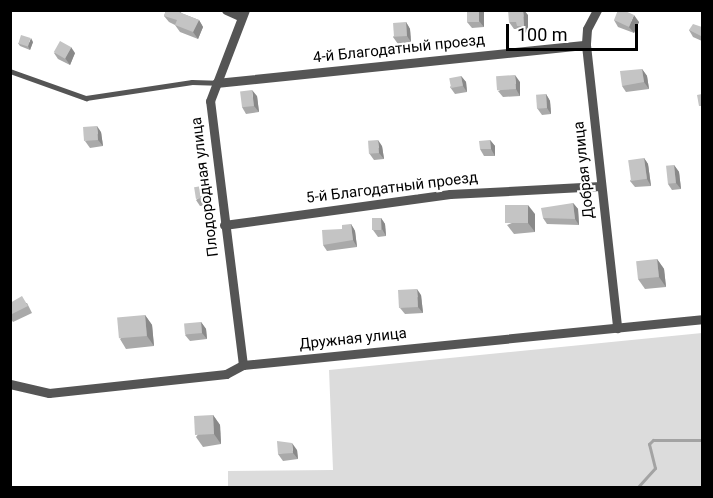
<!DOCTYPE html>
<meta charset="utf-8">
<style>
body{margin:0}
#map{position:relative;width:713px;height:498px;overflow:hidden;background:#fff;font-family:Roboto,sans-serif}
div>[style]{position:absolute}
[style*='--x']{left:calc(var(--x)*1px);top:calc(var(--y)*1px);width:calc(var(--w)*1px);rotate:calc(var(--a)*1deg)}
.green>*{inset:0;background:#dcdcdc}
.stream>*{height:3px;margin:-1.5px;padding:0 1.5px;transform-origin:1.5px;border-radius:1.5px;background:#a3a3a3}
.lane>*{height:4.5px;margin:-2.25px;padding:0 2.25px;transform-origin:2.25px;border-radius:2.25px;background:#555}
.street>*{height:9px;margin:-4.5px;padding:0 4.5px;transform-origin:4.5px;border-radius:4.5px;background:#555}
.wall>*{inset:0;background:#a9a9a9}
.shaded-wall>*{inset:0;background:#898989}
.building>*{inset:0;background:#c4c4c4;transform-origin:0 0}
span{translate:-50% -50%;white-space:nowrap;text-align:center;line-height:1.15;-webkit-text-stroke:4.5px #fff;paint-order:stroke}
.street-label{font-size:15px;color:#000}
.frame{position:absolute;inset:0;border:12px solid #000;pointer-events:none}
.scale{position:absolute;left:506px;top:24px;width:132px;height:27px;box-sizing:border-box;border:3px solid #000;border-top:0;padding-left:8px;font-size:18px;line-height:21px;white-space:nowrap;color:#000;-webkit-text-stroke:4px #fff;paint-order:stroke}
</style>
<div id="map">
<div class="green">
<i style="clip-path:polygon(702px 333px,702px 487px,228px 487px,228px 471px,333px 470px,329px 370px)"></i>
</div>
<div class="stream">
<i style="--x:637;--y:488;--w:27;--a:-48"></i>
<i style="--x:655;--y:468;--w:25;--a:-104"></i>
<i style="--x:649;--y:444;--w:6;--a:-45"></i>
<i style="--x:653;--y:440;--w:49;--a:0"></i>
</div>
<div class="lane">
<i style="--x:10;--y:71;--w:81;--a:19.6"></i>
<i style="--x:86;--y:98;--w:107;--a:-8.6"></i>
<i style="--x:192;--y:82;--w:24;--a:2"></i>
</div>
<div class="street">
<i style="--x:226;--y:10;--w:17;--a:24"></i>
<i style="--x:597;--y:10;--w:21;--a:118"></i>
<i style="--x:587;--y:29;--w:16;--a:94"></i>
<i style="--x:586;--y:45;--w:285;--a:83.7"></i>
<i style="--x:216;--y:83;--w:372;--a:-5.9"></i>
<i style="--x:224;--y:225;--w:228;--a:-7.8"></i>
<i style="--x:450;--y:194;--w:151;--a:-3"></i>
<i style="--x:243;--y:365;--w:266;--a:-97.1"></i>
<i style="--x:210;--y:101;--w:97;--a:-69"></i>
<i style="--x:10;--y:384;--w:40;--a:13"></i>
<i style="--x:49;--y:393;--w:178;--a:-6.1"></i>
<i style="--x:226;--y:374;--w:19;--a:-28"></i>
<i style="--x:243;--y:365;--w:461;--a:-5.7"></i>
</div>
<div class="wall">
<i style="clip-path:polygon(166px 10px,182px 10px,181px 13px,199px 20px,203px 27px,198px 39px,180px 32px,175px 25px,169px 22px,164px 16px)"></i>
<i style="clip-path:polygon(467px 10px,484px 10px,484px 27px,472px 28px,467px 22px)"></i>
<i style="clip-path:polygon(528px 15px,528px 32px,522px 33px,519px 29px,514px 29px,509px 22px)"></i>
<i style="clip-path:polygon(614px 20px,639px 22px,634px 33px,618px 27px)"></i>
<i style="clip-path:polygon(406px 22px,410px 29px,411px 42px,398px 44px,393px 37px)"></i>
<i style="clip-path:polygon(702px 27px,702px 41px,693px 37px,689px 30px)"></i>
<i style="clip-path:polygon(33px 42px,30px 50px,20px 46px,18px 43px)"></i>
<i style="clip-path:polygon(54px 53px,75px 53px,70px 65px,58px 59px)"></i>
<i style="clip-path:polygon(642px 69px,647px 76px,649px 89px,626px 92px,622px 86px)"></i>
<i style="clip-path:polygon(461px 76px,466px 82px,467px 92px,455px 94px,450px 87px)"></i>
<i style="clip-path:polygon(520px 82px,520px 96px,503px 97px,498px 91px)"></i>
<i style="clip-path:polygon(546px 94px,550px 101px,551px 114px,542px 115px,537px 108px)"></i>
<i style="clip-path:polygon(257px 96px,259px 112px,246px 114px,242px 107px)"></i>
<i style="clip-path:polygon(101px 132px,103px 146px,90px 148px,85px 141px)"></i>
<i style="clip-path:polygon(490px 140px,495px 146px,495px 156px,484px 156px,480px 149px)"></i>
<i style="clip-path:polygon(382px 146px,384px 159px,374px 160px,369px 153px)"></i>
<i style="clip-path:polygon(644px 158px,648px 164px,651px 186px,635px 187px,630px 181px)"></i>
<i style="clip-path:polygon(674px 165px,679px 172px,681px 189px,672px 190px,668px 184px)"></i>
<i style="clip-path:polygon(207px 192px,209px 205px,200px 206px,196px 200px)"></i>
<i style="clip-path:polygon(573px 203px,578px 209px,579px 225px,547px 224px,543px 218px)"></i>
<i style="clip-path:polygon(535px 214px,535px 232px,514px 234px,507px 225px)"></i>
<i style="clip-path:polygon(381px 218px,385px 224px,386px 236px,378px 237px,373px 230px)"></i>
<i style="clip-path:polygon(351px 224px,355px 231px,357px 247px,327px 251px,323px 245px,342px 229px)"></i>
<i style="clip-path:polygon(657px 259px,664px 269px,666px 287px,645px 289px,638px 279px)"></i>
<i style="clip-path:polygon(421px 295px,423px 313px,405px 314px,400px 308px)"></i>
<i style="clip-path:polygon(10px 303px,27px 303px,32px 313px,13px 322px,10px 318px)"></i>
<i style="clip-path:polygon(145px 315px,152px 325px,154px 346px,126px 349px,120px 339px)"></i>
<i style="clip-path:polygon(201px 322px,206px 329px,207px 339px,190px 341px,185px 335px)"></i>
<i style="clip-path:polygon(213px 415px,220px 425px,221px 444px,203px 447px,196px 437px)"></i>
<i style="clip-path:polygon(297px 450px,298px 459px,283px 461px,278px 454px)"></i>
</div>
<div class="shaded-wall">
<i style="clip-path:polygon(479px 10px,484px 10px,484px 27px,479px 21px)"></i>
<i style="clip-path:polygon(523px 10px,524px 10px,528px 15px,528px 32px,524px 26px)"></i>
<i style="clip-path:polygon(634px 15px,639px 22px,634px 33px,629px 27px)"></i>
<i style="clip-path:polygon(199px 20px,203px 27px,198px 39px,193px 32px)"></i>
<i style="clip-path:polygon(406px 22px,410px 29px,411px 42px,407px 36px)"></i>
<i style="clip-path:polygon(31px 38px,33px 42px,30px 50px,28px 46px)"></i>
<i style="clip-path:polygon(71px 47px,75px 53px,70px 65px,65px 58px)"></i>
<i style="clip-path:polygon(642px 69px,647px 76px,649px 89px,644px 82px)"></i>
<i style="clip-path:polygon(515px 75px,520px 82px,520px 96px,516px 89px)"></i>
<i style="clip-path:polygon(461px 76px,466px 82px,467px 92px,463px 86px)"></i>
<i style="clip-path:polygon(252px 90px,257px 96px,259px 112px,254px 106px)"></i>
<i style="clip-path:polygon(546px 94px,550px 101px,551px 114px,547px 108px)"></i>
<i style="clip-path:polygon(97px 126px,101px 132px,103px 146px,98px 140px)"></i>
<i style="clip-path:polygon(378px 140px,382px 146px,384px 159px,379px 153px)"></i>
<i style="clip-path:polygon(490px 140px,495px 146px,495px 156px,491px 149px)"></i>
<i style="clip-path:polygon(644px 158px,648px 164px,651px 186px,647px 179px)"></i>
<i style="clip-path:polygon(674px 165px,679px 172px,681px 189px,676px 183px)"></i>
<i style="clip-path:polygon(202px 186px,207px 192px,209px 205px,204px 198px)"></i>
<i style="clip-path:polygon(573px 203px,578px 209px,579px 225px,575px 219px)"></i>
<i style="clip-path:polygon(528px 205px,535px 214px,535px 232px,528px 223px)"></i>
<i style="clip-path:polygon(381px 218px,385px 224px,386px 236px,382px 229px)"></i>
<i style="clip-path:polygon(351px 224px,355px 231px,357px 247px,353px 240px)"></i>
<i style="clip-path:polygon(657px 259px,664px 269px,666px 287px,659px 277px)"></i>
<i style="clip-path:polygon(417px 289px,421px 295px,423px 313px,418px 307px)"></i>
<i style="clip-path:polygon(145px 315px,152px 325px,154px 346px,147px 336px)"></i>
<i style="clip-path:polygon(201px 322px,206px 329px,207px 339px,202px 333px)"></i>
<i style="clip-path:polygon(213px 415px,220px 425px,221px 444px,214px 434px)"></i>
<i style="clip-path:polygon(292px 443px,297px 450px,298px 459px,293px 453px)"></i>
</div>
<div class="building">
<i style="clip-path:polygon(166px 10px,174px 10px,199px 20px,193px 32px,175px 25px,177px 20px,164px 16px)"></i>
<i style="left:467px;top:10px;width:12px;height:12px"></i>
<i style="clip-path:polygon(508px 10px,523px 10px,524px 26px,517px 26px,516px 22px,509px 22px)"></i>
<i style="clip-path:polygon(618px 10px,623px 10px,634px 15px,629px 27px,614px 20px)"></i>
<i style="left:406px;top:22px;width:14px;height:13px;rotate:86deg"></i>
<i style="clip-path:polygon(693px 24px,702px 27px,702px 33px,701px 36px,689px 30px)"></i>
<i style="left:21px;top:35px;width:10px;height:9px;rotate:17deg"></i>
<i style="left:60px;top:41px;width:13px;height:13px;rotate:29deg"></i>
<i style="clip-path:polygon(642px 69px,644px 82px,622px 86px,620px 71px)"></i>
<i style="left:515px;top:75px;width:14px;height:19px;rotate:86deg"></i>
<i style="left:461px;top:76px;width:10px;height:12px;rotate:79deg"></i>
<i style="left:252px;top:90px;width:16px;height:12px;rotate:83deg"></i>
<i style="left:546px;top:94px;width:14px;height:10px;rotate:86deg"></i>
<i style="clip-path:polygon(702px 94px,702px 106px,699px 106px,697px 95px)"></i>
<i style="left:97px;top:126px;width:14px;height:14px;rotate:86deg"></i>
<i style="left:378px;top:140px;width:13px;height:10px;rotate:86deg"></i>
<i style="clip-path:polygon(490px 140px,491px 149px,480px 149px,479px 141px)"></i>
<i style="left:644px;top:158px;width:21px;height:16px;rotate:82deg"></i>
<i style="left:674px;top:165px;width:18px;height:8px;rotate:84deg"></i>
<i style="left:202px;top:186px;width:12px;height:8px;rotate:81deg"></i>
<i style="clip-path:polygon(573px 203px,575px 219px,543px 218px,541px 208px)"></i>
<i style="left:528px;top:205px;width:18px;height:23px;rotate:90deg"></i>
<i style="left:372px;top:218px;width:9px;height:12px"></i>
<i style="clip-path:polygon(351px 224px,353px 240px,323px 245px,322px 230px,342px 229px,342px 225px)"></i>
<i style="left:657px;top:259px;width:18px;height:21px;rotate:84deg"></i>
<i style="left:417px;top:289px;width:18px;height:19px;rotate:87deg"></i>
<i style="clip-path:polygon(22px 296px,28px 306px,10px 315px,10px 303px)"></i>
<i style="left:145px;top:315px;width:21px;height:28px;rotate:85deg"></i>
<i style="left:201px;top:322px;width:11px;height:17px;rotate:85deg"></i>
<i style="left:213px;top:415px;width:19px;height:19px;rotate:87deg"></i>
<i style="clip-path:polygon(277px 441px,292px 443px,293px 453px,278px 454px)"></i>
</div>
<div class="street-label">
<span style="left:399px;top:49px;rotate:-6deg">4-й Благодатный проезд</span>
<span style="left:584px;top:170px;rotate:-96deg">Добрая улица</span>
<span style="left:205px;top:187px;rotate:-97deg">Плодородная улица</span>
<span style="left:392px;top:188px;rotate:-7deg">5-й Благодатный проезд</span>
<span style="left:353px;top:339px;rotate:-6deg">Дружная улица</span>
</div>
<div class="frame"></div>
<div class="scale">100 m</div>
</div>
